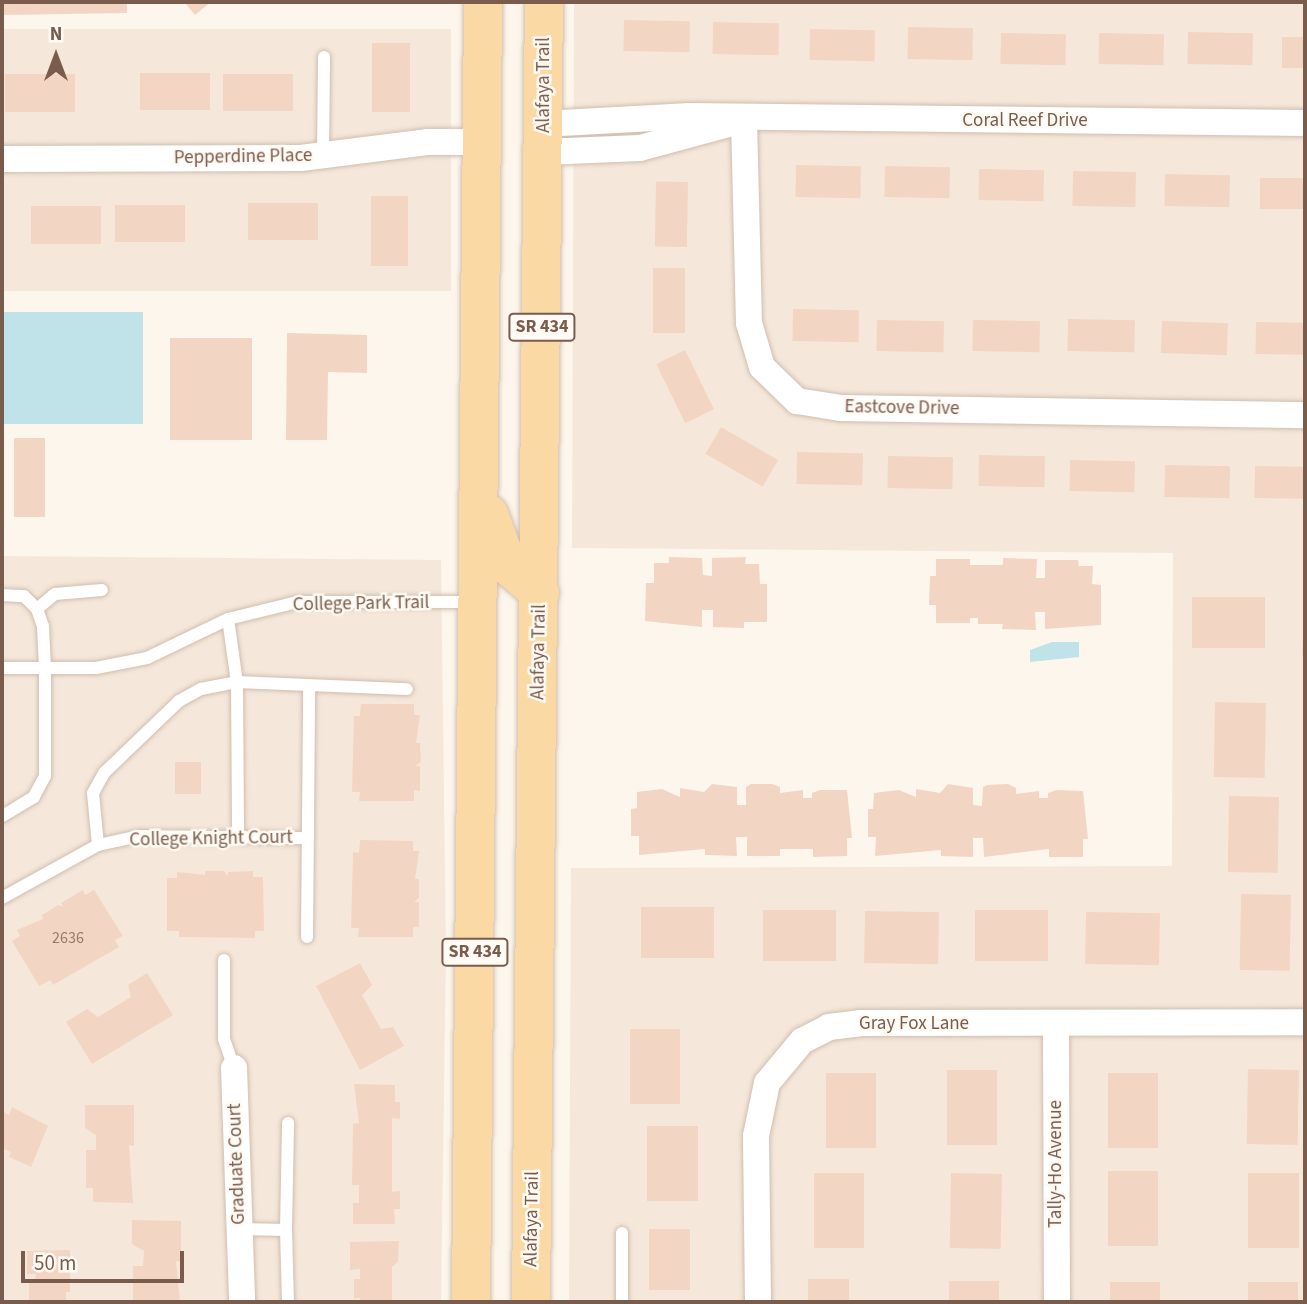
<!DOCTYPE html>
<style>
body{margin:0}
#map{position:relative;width:1307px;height:1304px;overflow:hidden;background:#fdf6ec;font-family:"Source Sans 3",sans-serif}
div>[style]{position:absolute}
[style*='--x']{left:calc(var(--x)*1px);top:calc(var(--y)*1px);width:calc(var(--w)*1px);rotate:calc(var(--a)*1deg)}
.residential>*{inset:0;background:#f5e8da;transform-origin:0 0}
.water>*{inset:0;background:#bfe3e8;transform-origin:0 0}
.building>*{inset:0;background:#f3d5c3;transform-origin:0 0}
.roads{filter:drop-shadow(0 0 2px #d1beb0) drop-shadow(0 0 2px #d1beb0)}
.service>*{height:12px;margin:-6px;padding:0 6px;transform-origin:6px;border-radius:6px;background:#fff}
.minor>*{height:26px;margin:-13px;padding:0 13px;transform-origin:13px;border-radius:13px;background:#fff}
.primary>*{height:38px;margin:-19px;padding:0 19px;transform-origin:19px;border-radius:19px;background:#fbd9a5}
span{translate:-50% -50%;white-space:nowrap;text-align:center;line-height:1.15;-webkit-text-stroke:5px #fffaf3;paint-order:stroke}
.number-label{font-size:16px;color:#987a6a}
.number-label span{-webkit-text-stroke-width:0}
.shield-label span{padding:2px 5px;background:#fffaf3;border:2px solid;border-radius:5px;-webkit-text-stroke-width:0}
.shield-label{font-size:18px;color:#7a5c4d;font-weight:700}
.street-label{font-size:19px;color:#7a5c4d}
.frame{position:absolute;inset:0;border:4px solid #7a5c4d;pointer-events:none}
.north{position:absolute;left:21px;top:21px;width:70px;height:70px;-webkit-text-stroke:5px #fffaf3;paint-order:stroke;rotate:0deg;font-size:19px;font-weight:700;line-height:28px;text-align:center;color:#7a5c4d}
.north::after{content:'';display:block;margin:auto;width:24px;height:32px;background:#7a5c4d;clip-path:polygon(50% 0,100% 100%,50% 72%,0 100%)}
.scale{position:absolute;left:21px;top:1251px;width:163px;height:32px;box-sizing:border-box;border:4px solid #7a5c4d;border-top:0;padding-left:9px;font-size:21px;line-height:24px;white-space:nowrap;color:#7a5c4d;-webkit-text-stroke:5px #fffaf3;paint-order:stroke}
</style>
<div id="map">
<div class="residential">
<i style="clip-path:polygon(574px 2px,1305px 2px,1305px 1302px,569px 1302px,571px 868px,1172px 866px,1173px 553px,572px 548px)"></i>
<i style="left:451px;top:29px;width:262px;height:449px;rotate:90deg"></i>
<i style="clip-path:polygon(2px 556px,441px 560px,446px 951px,441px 1302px,2px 1302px)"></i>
</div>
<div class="water">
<i style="left:2px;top:312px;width:141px;height:112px"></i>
<i style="clip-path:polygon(1052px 642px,1079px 642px,1079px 657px,1030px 662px,1030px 650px)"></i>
</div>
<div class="building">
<i style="clip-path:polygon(2px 2px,127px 2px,127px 13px,2px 15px)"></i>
<i style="clip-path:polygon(184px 2px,211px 2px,195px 15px)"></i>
<i style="left:624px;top:20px;width:66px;height:31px;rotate:1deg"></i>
<i style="left:713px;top:22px;width:66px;height:32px;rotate:1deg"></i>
<i style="left:908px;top:27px;width:65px;height:32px;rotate:1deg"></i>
<i style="left:810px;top:29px;width:65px;height:31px;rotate:1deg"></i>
<i style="left:1188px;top:32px;width:65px;height:32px;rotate:1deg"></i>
<i style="left:1001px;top:33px;width:65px;height:31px;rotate:1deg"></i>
<i style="left:1099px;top:33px;width:65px;height:31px;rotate:1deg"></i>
<i style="left:1282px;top:37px;width:23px;height:31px"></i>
<i style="left:372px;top:43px;width:38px;height:69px"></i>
<i style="left:140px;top:73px;width:70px;height:37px"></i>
<i style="left:5px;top:74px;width:70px;height:38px"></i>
<i style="left:223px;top:74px;width:70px;height:37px"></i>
<i style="left:796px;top:165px;width:65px;height:32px;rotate:1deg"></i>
<i style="left:885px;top:166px;width:65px;height:31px;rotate:1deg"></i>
<i style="left:979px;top:169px;width:65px;height:31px;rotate:1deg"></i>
<i style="left:1073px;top:171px;width:63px;height:35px;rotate:1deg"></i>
<i style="left:1165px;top:174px;width:65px;height:32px;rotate:1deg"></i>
<i style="left:1260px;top:178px;width:45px;height:31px"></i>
<i style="left:688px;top:182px;width:65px;height:32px;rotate:91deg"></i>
<i style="left:371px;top:196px;width:37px;height:70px"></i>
<i style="left:248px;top:203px;width:70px;height:37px"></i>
<i style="left:115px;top:205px;width:70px;height:37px"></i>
<i style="left:31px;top:206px;width:70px;height:38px"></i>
<i style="left:653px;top:268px;width:32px;height:65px"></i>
<i style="left:793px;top:309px;width:66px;height:32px;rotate:1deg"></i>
<i style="left:1068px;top:319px;width:67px;height:32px;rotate:1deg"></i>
<i style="left:877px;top:320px;width:67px;height:31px;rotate:1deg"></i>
<i style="left:973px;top:320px;width:67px;height:31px;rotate:1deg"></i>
<i style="left:1162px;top:321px;width:66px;height:32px;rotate:2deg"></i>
<i style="left:1256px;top:322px;width:49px;height:32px;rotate:1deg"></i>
<i style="clip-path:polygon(287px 333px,367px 335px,367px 373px,328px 372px,327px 440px,286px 440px)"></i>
<i style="left:170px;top:338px;width:82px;height:102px"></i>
<i style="left:685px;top:350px;width:66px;height:32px;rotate:64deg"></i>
<i style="left:721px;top:427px;width:66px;height:31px;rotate:30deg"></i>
<i style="left:14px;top:438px;width:31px;height:79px"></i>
<i style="left:797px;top:452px;width:66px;height:32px;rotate:1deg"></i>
<i style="left:979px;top:455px;width:66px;height:31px;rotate:1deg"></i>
<i style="left:888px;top:456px;width:65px;height:32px;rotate:1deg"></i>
<i style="left:1070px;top:460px;width:65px;height:31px;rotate:1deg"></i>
<i style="left:1165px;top:465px;width:65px;height:32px;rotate:1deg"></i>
<i style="left:1255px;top:466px;width:50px;height:32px;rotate:1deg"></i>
<i style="clip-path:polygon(669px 557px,702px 558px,703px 575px,712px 576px,712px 558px,746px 557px,745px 564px,759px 564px,760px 584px,767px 584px,767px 622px,744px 622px,744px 628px,713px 627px,713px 610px,702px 610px,702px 627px,645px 621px,646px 583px,654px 583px,654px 563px,669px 563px)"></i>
<i style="clip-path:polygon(1003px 558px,1037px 559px,1036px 578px,1045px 578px,1045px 560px,1078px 560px,1079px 566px,1093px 566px,1092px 584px,1101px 585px,1101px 625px,1045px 629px,1045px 612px,1035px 612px,1036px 630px,1002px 629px,1003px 624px,978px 624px,978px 618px,970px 618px,970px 623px,936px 623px,936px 605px,929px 605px,930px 576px,936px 576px,936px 559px,970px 559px,970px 565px,1003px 565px)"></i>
<i style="left:1192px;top:597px;width:73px;height:51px"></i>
<i style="clip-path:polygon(1303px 635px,1305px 635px,1305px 656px,1302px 656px)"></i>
<i style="left:1215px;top:702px;width:51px;height:75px;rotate:1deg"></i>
<i style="clip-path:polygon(361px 704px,414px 704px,414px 715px,420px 715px,416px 743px,420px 743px,421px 762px,415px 766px,420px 766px,420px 791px,414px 790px,414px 801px,359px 801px,360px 792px,352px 792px,354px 716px,360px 716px)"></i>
<i style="left:175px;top:762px;width:26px;height:32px"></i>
<i style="clip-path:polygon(712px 784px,737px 787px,737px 805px,746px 805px,746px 787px,751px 784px,772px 784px,780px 787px,780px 793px,803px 790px,803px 798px,812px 798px,812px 793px,820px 790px,847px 790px,852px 838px,847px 838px,847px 856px,813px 857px,813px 849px,780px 849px,780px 856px,747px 856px,747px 837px,736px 837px,737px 856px,705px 855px,705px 849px,639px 855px,639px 836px,631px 836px,631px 809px,637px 808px,637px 792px,662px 789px,680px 797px,680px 788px,704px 792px)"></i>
<i style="clip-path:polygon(948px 784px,973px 788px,973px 805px,982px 806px,983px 787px,987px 785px,1008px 784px,1016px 788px,1016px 794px,1039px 791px,1039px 798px,1048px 798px,1048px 793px,1057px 790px,1083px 791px,1088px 839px,1083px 839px,1083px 857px,1049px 857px,1049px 849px,984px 857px,983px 838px,973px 838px,973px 857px,941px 856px,941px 850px,875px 856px,876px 837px,868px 837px,868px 809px,873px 809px,874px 793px,899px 790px,916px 797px,916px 789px,940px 793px)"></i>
<i style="left:1229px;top:796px;width:50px;height:76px;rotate:1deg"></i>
<i style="clip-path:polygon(360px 840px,413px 841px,413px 851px,419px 851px,415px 879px,419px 879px,419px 898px,414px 902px,419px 902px,419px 927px,413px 927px,413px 937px,358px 937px,359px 928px,351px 928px,353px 852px,359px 853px)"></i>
<i style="clip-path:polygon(205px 871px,224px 871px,228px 876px,228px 872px,253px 871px,253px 877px,263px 877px,264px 931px,255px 931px,255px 938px,179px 937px,179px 931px,167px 931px,167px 878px,177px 878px,177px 872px,205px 875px)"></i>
<i style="clip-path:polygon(83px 890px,85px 895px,94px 890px,123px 936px,115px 940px,119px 947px,53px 985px,50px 980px,39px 986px,12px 941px,20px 936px,17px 930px,43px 919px,42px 915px,58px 905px,64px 907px,61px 903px)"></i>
<i style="left:1241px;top:894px;width:50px;height:76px;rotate:1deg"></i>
<i style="left:641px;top:907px;width:73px;height:51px"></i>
<i style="left:763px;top:910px;width:73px;height:51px"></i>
<i style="left:975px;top:910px;width:73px;height:51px"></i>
<i style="left:865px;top:911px;width:74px;height:52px;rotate:1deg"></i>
<i style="left:1086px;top:912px;width:74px;height:52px;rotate:1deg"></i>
<i style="clip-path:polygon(360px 963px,372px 985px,362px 995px,381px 1029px,393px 1027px,404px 1046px,360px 1070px,316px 986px)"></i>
<i style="clip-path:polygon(147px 973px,173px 1015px,92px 1064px,66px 1022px,87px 1009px,98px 1017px,131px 997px,128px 985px)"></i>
<i style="left:630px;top:1029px;width:50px;height:75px"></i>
<i style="left:1248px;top:1069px;width:51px;height:75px;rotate:1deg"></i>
<i style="left:947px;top:1070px;width:50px;height:75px"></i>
<i style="left:826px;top:1073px;width:50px;height:75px"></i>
<i style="left:1108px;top:1073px;width:50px;height:75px"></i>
<i style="clip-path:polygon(354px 1084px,395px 1085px,395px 1102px,400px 1102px,400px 1119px,392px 1118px,392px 1192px,400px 1191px,400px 1209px,394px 1209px,395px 1224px,353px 1224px,353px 1203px,359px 1203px,359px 1185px,352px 1185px,353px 1124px,359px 1123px)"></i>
<i style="clip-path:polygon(85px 1105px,134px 1105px,134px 1146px,129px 1145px,133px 1203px,93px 1202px,93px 1188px,86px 1188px,86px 1150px,96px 1150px,96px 1135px,85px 1128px)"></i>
<i style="clip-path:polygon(12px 1107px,48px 1126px,31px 1167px,9px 1157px,11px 1152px,2px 1148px,2px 1111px,9px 1115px)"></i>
<i style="left:647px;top:1126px;width:51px;height:75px"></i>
<i style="left:1108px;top:1171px;width:50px;height:75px"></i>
<i style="left:814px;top:1173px;width:50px;height:75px"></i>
<i style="left:951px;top:1173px;width:51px;height:75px;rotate:1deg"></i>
<i style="left:1248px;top:1173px;width:51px;height:75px"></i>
<i style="clip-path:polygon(132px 1220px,181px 1221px,181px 1262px,176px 1261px,180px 1302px,133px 1302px,133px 1266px,143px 1266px,144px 1251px,132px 1244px)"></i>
<i style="left:649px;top:1229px;width:41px;height:61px"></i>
<i style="clip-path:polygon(399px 1241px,398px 1262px,392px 1267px,392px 1302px,360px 1302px,360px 1298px,354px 1298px,354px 1279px,360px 1279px,360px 1269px,350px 1270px,350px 1242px)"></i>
<i style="clip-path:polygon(70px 1250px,70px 1292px,66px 1292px,66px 1302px,29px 1302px,29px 1281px,35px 1281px,36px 1274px,27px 1274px,27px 1251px)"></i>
<i style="left:808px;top:1279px;width:41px;height:23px"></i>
<i style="left:949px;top:1281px;width:50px;height:21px"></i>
<i style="left:1110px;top:1282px;width:50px;height:20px"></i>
<i style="left:1248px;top:1282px;width:50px;height:20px"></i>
</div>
<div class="roads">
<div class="service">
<i style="--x:323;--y:156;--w:99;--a:-89.4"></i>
<i style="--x:2;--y:595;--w:22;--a:3"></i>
<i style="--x:24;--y:596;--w:18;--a:45"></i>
<i style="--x:37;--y:609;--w:18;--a:71"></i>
<i style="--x:43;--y:626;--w:42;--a:87.3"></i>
<i style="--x:45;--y:668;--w:108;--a:90"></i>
<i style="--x:45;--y:776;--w:24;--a:118"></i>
<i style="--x:34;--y:797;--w:37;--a:149"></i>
<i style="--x:37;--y:609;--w:23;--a:-40"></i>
<i style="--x:55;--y:594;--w:47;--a:-4.9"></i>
<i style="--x:228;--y:619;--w:64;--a:81.9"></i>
<i style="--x:237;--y:682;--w:155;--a:89.6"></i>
<i style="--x:2;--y:668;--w:94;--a:0"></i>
<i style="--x:96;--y:668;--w:52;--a:-11.1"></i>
<i style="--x:147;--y:658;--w:90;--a:-25.7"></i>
<i style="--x:228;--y:619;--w:72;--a:-13.7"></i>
<i style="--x:298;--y:602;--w:174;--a:0"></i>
<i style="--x:98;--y:845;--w:52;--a:-95.5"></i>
<i style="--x:93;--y:793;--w:23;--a:-61"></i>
<i style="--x:104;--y:773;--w:104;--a:-43.8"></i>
<i style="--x:179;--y:701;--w:25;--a:-29"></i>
<i style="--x:201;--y:689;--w:37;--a:-11"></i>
<i style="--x:237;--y:682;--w:170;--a:2.4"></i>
<i style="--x:2;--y:898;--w:110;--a:-28.9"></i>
<i style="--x:98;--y:845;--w:43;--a:-12.1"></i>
<i style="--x:140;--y:836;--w:168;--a:0.7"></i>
<i style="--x:307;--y:937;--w:252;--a:-89.5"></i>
<i style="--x:224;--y:960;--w:79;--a:90"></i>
<i style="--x:224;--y:1039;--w:31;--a:71"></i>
<i style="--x:240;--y:1229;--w:46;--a:1.2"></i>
<i style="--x:286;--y:1230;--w:107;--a:-88.9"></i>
<i style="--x:286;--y:1230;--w:72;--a:88.4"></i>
<i style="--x:622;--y:1233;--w:69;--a:90"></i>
</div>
<div class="minor">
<i style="--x:744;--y:119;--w:204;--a:88.6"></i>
<i style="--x:749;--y:323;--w:46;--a:73.5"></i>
<i style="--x:762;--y:367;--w:49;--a:44.2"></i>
<i style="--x:797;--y:401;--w:45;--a:9"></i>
<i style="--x:841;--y:408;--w:464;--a:0.9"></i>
<i style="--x:543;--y:124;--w:147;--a:-3.1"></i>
<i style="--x:690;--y:116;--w:615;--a:0.65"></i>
<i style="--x:543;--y:152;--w:97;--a:-2.4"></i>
<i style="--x:640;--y:148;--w:92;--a:-15.1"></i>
<i style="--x:2;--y:159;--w:299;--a:-0.2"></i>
<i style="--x:301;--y:158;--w:127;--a:-7.2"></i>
<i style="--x:427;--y:142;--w:55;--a:0"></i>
<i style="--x:1056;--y:1025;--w:277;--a:89.8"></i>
<i style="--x:234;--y:1068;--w:234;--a:88"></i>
<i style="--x:758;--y:1302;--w:166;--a:-90.7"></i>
<i style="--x:756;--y:1136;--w:54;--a:-78.3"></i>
<i style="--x:767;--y:1083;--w:55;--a:-50.2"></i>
<i style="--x:802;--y:1041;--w:30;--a:-27"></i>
<i style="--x:829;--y:1027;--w:31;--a:-7"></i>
<i style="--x:860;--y:1023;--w:445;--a:-0.1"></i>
</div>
<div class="primary">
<i style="--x:489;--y:514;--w:55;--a:69.9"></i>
<i style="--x:508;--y:566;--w:42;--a:40.2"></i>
<i style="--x:471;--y:1302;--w:1300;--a:-89.47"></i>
<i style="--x:531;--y:1302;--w:1300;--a:-89.43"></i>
</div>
</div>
<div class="number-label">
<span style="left:68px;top:938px">2636</span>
</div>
<div class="shield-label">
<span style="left:542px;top:327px">SR 434</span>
<span style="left:475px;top:952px">SR 434</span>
</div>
<div class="street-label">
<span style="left:544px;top:85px;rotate:-90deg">Alafaya Trail</span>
<span style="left:1025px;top:121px">Coral Reef Drive</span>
<span style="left:243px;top:157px;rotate:-1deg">Pepperdine Place</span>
<span style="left:902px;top:408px;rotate:1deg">Eastcove Drive</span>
<span style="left:361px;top:604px;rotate:-1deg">College Park Trail</span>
<span style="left:539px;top:652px;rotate:-89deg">Alafaya Trail</span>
<span style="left:211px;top:839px;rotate:-1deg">College Knight Court</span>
<span style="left:914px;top:1024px">Gray Fox Lane</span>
<span style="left:237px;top:1164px;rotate:-92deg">Graduate Court</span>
<span style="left:1056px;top:1164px;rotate:-90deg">Tally-Ho Avenue</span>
<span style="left:532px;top:1219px;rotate:-89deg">Alafaya Trail</span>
</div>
<div class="frame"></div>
<div class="north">N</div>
<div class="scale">50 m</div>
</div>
